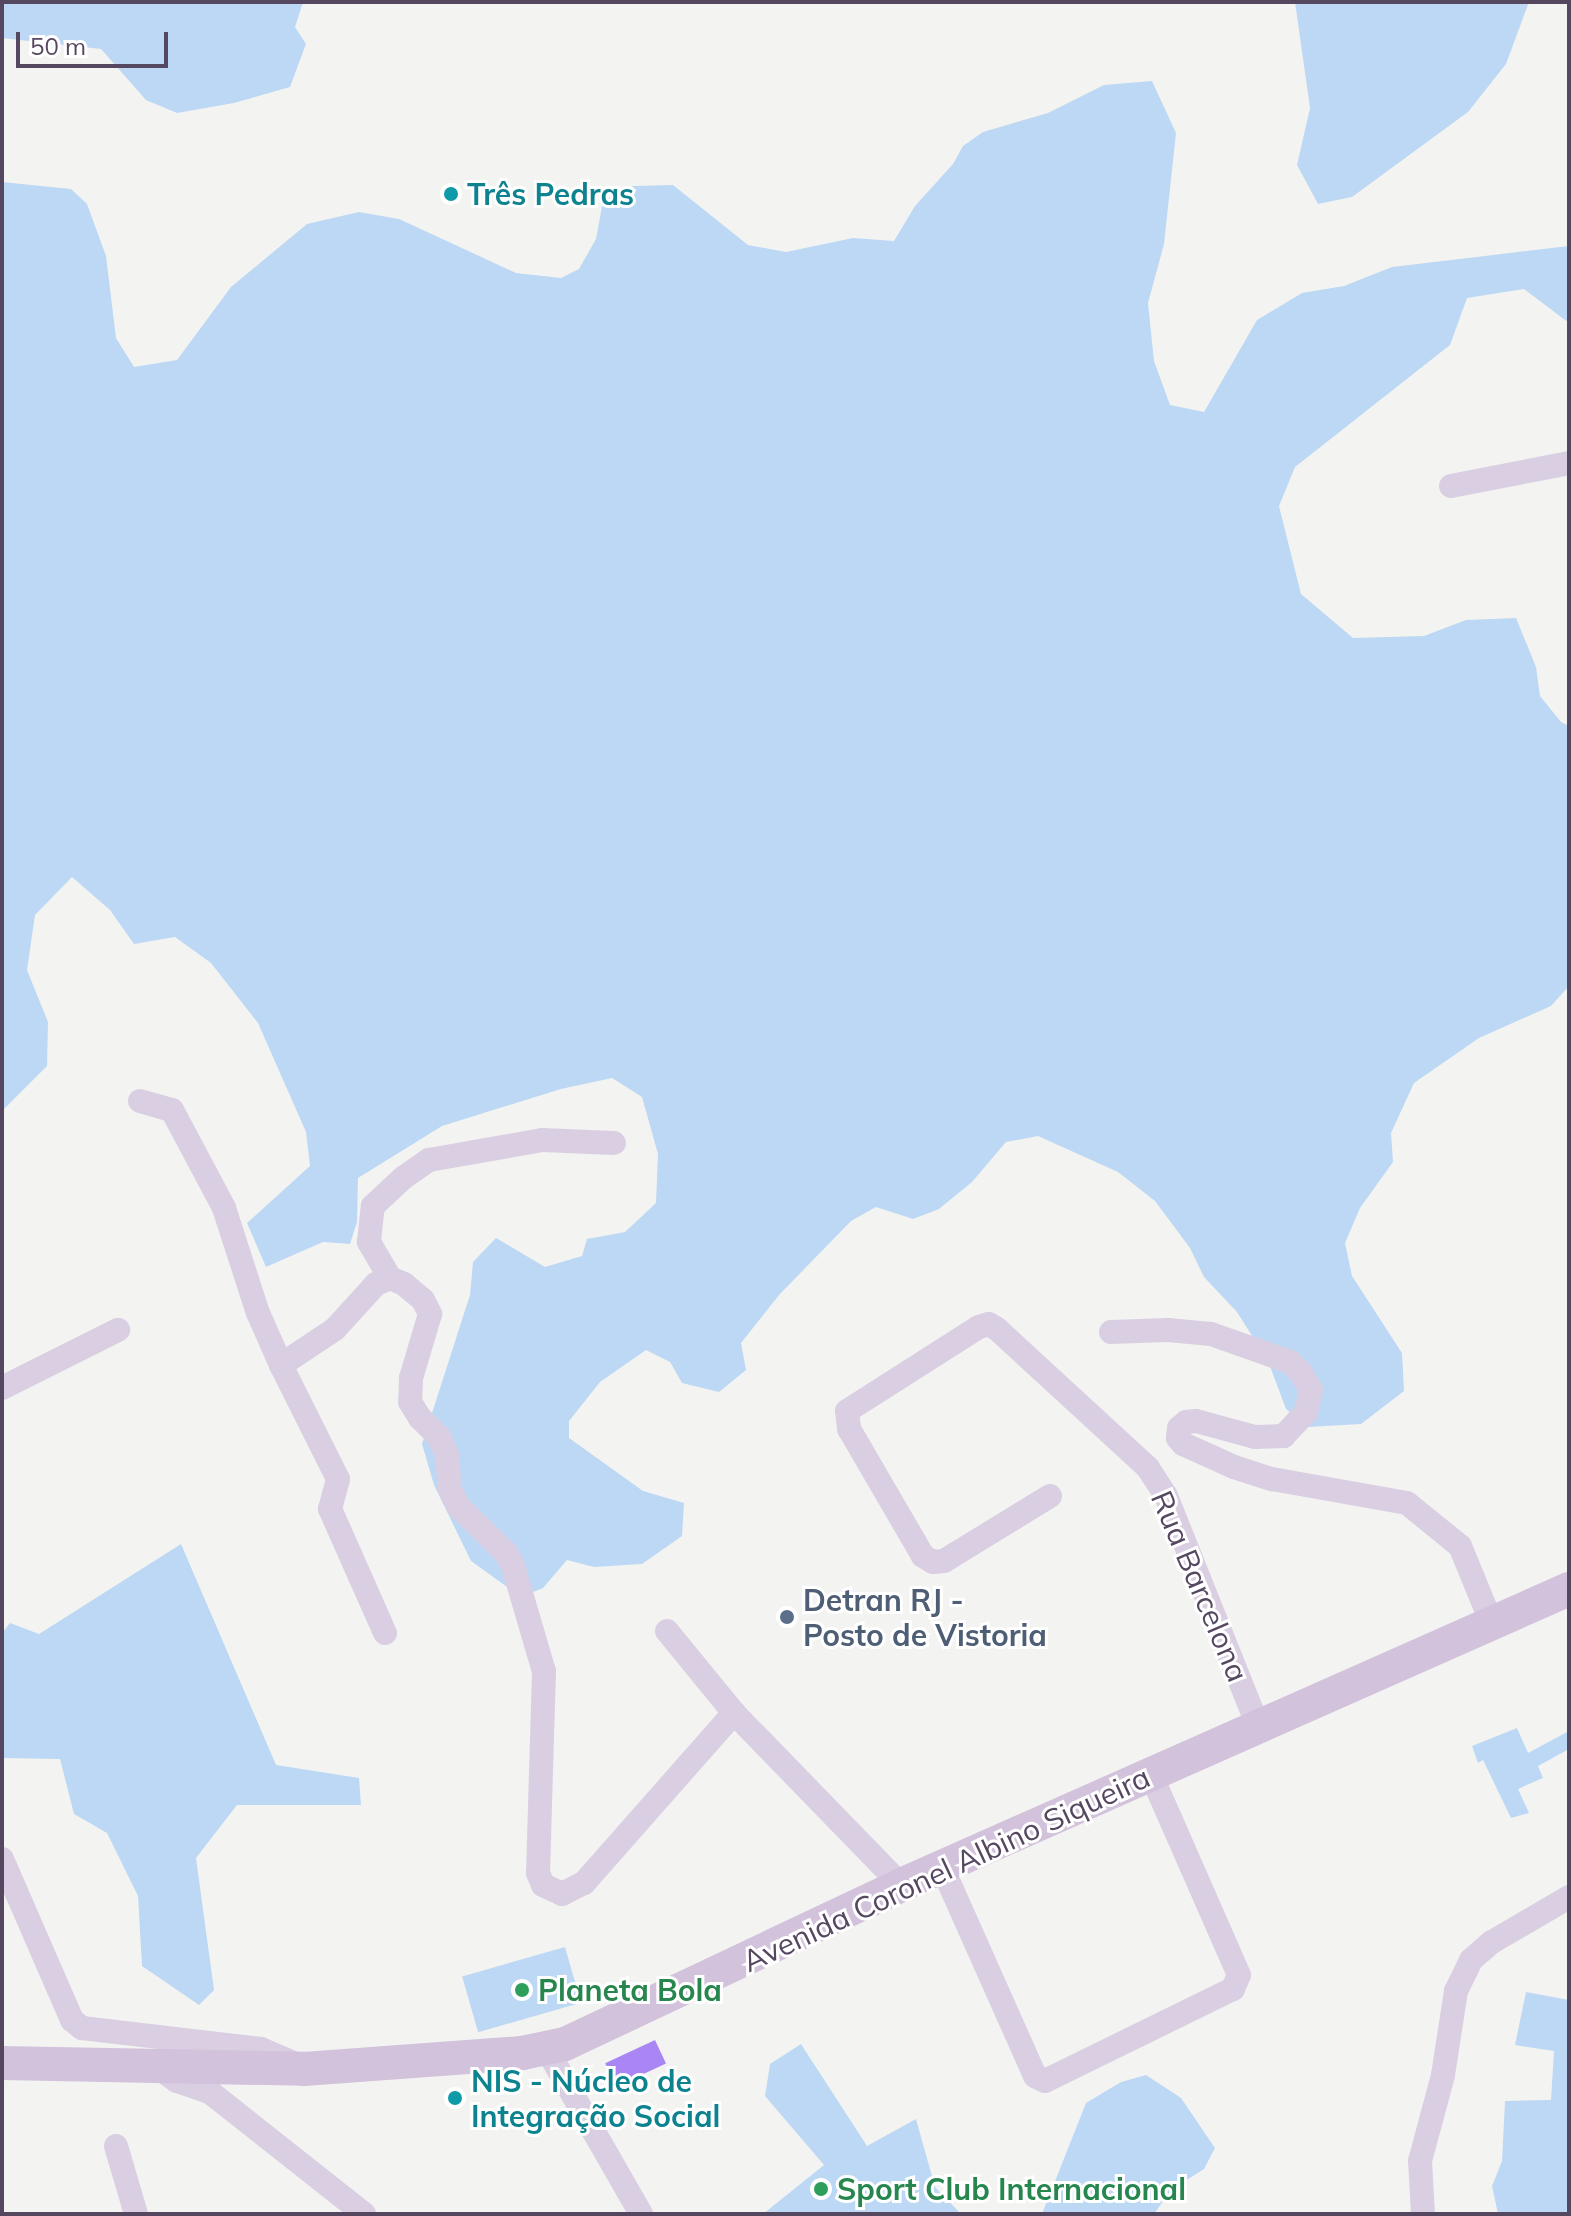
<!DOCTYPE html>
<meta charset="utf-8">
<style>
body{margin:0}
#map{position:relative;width:1571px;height:2216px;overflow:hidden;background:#f3f4f1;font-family:Mulish,sans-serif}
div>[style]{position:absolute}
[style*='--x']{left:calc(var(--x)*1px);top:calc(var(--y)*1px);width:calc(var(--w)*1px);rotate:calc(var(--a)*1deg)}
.green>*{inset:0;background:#bdd8f4;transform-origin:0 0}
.water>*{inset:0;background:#aa86f5;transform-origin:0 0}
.minor>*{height:24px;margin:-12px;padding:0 12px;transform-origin:12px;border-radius:12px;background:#dacfe2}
.secondary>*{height:34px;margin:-17px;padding:0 17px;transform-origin:17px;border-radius:17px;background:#d2c2db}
.dots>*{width:22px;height:22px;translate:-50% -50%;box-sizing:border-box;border:4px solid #fff;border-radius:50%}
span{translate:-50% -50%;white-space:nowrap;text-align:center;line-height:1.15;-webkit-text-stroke:6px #fff;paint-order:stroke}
.culture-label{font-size:30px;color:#0d838f;font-weight:700}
.left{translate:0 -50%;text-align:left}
.street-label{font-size:30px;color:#564761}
.service-label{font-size:30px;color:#4e5e75;font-weight:700}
.leisure-label{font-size:30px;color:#27864d;font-weight:700}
.frame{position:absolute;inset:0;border:4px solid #564761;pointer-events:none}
.scale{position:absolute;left:16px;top:32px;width:152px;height:36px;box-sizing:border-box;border:4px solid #564761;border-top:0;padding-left:10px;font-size:24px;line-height:28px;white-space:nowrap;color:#564761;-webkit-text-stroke:6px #fff;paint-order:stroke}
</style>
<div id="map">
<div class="green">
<i style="clip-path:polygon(2px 2px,303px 2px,295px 27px,306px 44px,290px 87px,234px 103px,177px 113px,146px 100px,101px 49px,2px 38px)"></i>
<i style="clip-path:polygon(1295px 2px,1529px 2px,1506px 64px,1468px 112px,1352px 197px,1318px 204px,1297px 165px,1310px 108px)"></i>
<i style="clip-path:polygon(1152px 81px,1176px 133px,1164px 244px,1148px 303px,1154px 361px,1170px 405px,1204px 412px,1257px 320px,1302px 293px,1344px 286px,1392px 267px,1569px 246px,1569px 323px,1524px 289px,1467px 298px,1450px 345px,1295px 467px,1279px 506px,1301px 594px,1353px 638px,1424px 636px,1466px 620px,1516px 618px,1536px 667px,1540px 696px,1561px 722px,1569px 726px,1569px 986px,1551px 1006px,1479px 1038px,1414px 1083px,1391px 1133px,1393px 1162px,1360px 1208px,1345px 1243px,1352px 1276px,1402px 1353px,1404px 1391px,1361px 1424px,1308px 1427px,1286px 1409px,1268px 1361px,1237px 1312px,1204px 1277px,1190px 1248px,1155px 1201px,1118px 1172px,1038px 1136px,1006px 1142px,972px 1182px,939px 1209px,913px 1219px,876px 1207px,851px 1221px,779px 1295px,741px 1343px,746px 1370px,719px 1392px,682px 1383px,670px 1362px,646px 1350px,600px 1382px,569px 1421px,569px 1438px,643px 1491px,684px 1503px,682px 1536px,642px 1564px,594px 1567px,567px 1560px,543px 1588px,521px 1597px,471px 1561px,434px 1485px,422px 1444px,470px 1295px,473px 1262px,496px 1238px,545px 1267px,582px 1256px,587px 1239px,625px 1232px,656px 1203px,658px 1154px,642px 1097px,612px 1078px,561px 1089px,442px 1126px,358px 1178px,357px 1222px,350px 1244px,323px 1242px,266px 1267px,247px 1223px,310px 1166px,306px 1132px,258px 1023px,211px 963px,175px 937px,134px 944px,110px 910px,72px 877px,35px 915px,27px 970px,48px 1022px,47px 1066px,2px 1111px,2px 182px,71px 189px,87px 204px,106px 256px,116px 338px,134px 367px,177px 360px,231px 287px,307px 224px,359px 212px,399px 219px,516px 273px,561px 278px,579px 269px,596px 239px,603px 201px,633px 186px,673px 185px,748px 245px,786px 252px,853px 238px,894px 241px,915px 206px,953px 164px,963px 146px,983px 132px,1048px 113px,1104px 85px)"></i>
<i style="clip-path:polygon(181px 1544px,276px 1765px,359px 1778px,361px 1805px,237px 1805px,196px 1858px,214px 1990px,199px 2005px,142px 1966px,138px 1896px,107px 1833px,74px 1814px,60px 1759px,2px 1758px,2px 1633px,10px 1623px,39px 1634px)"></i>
<i style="clip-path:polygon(1517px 1728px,1528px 1753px,1569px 1731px,1569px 1749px,1538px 1766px,1543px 1778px,1518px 1789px,1529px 1813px,1511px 1818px,1483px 1760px,1478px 1763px,1472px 1746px)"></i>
<i style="left:565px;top:1947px;width:58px;height:107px;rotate:74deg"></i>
<i style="clip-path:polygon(1526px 1992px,1569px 2000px,1569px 2214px,1498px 2214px,1492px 2186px,1502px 2161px,1505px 2101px,1551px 2100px,1554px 2051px,1515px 2045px)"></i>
<i style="clip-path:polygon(801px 2044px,867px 2146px,916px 2119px,935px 2187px,961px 2214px,763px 2214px,824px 2165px,765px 2096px,770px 2064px)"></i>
<i style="clip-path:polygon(1146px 2075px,1181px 2098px,1215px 2148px,1204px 2169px,1171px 2190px,1154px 2214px,1042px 2214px,1086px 2103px,1121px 2082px)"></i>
</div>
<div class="water">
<i style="left:655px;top:2040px;width:26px;height:55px;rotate:65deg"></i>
</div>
<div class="minor">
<i style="--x:1451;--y:486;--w:120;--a:-11"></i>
<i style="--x:140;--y:1101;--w:33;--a:16"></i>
<i style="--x:172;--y:1110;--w:111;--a:62"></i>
<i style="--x:224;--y:1208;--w:110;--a:72.1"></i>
<i style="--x:258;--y:1313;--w:57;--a:66.1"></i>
<i style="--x:390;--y:1278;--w:42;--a:-120.3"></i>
<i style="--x:369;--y:1242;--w:36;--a:-84"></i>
<i style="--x:373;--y:1206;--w:41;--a:-43"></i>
<i style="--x:403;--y:1178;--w:32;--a:-35"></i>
<i style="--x:429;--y:1160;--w:115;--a:-10"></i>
<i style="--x:542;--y:1140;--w:72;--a:2.4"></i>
<i style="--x:1111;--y:1332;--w:57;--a:-2"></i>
<i style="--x:1168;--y:1330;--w:43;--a:5.3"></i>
<i style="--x:1211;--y:1334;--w:84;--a:19.5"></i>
<i style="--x:1290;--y:1362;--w:16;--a:45"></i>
<i style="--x:1301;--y:1373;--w:20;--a:60"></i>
<i style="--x:1311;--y:1390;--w:23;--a:103"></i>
<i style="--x:1306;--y:1412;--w:33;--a:133"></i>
<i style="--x:1284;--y:1436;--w:29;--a:178"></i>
<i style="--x:1255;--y:1437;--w:61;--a:-164.8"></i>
<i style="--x:1196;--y:1421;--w:10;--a:174"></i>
<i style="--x:1186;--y:1422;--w:9;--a:139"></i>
<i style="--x:1179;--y:1428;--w:10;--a:96"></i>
<i style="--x:1178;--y:1438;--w:8;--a:50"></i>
<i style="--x:1183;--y:1444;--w:56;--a:24.3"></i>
<i style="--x:1234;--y:1467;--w:40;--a:18"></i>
<i style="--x:1272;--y:1479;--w:137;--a:10.1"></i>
<i style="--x:1407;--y:1503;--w:68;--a:39.1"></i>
<i style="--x:1460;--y:1546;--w:84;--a:67.7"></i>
<i style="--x:2;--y:1388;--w:130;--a:-26.6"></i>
<i style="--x:1050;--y:1496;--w:124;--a:148.5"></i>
<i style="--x:944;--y:1561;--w:11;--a:175"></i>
<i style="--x:933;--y:1562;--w:12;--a:-149"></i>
<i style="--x:923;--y:1556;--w:147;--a:-120.2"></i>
<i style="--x:849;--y:1429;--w:18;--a:-96"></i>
<i style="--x:847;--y:1411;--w:156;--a:-32.5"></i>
<i style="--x:979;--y:1327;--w:10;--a:-17"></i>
<i style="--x:989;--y:1324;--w:9;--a:32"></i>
<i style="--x:997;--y:1329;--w:205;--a:42.6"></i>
<i style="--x:1148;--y:1468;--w:33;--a:57"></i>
<i style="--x:1166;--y:1496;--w:248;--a:68.2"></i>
<i style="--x:667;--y:1631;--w:106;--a:50.7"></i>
<i style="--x:734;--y:1713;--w:240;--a:45.8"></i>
<i style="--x:385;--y:1633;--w:136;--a:-113.9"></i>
<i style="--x:330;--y:1509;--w:31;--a:-75"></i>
<i style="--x:338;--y:1479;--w:127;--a:-116.6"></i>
<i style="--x:281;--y:1365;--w:65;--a:-33.7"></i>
<i style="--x:335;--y:1329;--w:61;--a:-47.7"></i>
<i style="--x:376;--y:1284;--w:15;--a:-23"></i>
<i style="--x:390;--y:1278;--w:15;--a:23"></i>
<i style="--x:404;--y:1284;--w:25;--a:40"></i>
<i style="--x:423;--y:1300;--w:16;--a:63"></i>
<i style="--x:430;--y:1314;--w:67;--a:106.5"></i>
<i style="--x:411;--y:1378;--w:24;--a:92"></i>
<i style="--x:410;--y:1402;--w:19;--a:58"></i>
<i style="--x:420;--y:1418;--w:27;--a:45"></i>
<i style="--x:439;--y:1437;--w:20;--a:66"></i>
<i style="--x:447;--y:1455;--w:34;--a:85"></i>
<i style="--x:450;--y:1489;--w:19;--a:65"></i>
<i style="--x:458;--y:1506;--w:67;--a:44.4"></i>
<i style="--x:506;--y:1553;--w:15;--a:62"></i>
<i style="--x:513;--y:1566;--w:109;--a:73.6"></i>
<i style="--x:544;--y:1671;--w:202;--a:91.7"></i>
<i style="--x:538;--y:1873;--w:13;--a:67"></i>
<i style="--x:543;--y:1885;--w:21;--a:25"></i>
<i style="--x:562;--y:1894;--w:25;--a:-27"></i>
<i style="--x:584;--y:1883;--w:227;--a:-48.6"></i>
<i style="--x:2;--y:1859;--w:176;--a:66.5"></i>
<i style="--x:72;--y:2020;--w:13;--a:39"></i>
<i style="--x:82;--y:2028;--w:180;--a:6.7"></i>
<i style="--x:261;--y:2049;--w:40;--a:23.4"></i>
<i style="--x:942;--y:1867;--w:229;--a:66"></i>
<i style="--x:1035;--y:2076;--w:11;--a:27"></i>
<i style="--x:1045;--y:2081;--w:209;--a:-26.1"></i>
<i style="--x:1233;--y:1989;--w:15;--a:-67"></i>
<i style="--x:1239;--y:1975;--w:219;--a:-113.7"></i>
<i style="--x:546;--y:2048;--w:191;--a:60.2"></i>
<i style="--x:159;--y:2068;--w:22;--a:36"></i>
<i style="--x:177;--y:2081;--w:36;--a:19"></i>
<i style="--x:211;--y:2093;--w:195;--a:38.3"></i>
<i style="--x:116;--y:2146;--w:71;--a:73.6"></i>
<i style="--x:1423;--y:2214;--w:53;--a:-93.2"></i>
<i style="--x:1420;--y:2161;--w:89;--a:-75"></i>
<i style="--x:1443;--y:2075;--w:85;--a:-81.2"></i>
<i style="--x:1456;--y:1991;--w:34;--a:-64"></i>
<i style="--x:1471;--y:1960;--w:28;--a:-41"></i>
<i style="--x:1492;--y:1942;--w:89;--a:-30.3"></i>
</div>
<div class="secondary">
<i style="--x:2;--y:2063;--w:302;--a:1.1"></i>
<i style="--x:304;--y:2069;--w:219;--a:-4.2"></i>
<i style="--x:522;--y:2053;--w:44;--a:-11.8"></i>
<i style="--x:565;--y:2044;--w:372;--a:-25.3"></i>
<i style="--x:901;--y:1885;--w:731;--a:-23.9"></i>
</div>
<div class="dots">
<i style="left:451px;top:194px;background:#0f9aa8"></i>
<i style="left:787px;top:1617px;background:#5c6f8a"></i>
<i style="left:522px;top:1990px;background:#2e9e5b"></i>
<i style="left:455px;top:2098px;background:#0f9aa8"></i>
<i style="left:821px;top:2189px;background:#2e9e5b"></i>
</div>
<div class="culture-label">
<span class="left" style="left:467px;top:194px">Três Pedras</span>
<span class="left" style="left:471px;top:2098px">NIS - Núcleo de<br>Integração Social</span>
</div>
<div class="street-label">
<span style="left:1200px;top:1586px;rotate:67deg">Rua Barcelona</span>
<span style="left:946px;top:1869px;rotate:-25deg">Avenida Coronel Albino Siqueira</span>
</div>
<div class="service-label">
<span class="left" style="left:803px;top:1617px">Detran RJ -<br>Posto de Vistoria</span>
</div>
<div class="leisure-label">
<span class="left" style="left:538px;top:1990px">Planeta Bola</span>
<span class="left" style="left:837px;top:2189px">Sport Club Internacional</span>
</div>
<div class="frame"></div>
<div class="scale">50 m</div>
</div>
